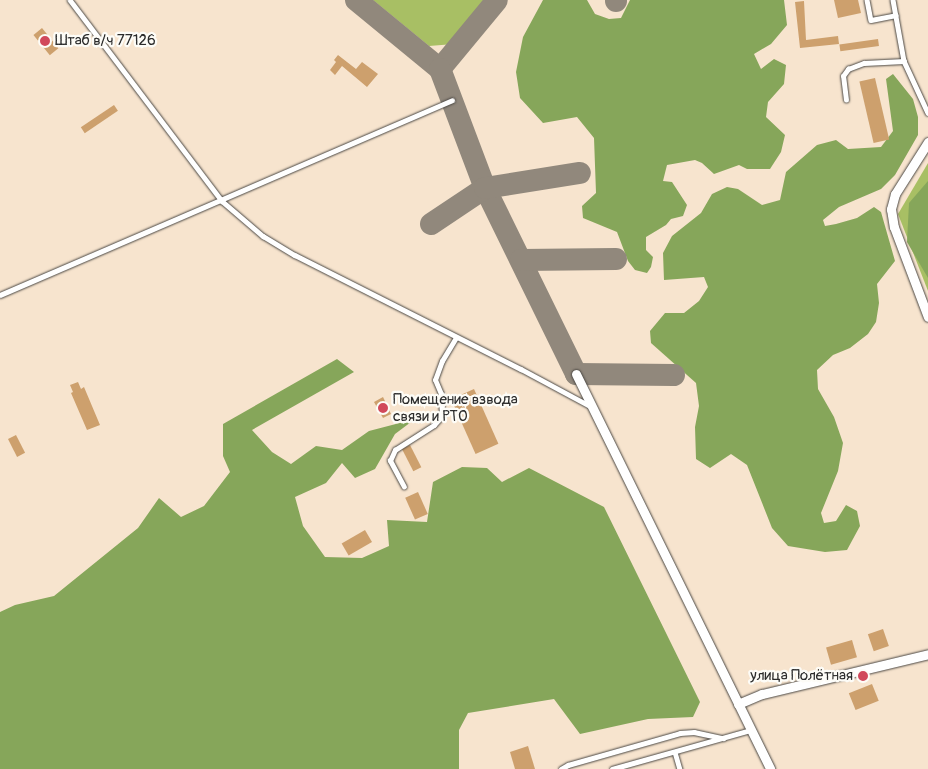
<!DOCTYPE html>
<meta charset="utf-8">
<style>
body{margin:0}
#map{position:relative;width:928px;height:769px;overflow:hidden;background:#f7e4ce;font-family:Pangolin,sans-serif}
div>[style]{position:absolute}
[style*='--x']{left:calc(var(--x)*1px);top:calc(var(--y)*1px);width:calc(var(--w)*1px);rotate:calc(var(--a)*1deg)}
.green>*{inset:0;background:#a8bf64}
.forest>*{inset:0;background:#86a65a}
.taxiway>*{height:22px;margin:-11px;padding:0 11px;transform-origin:11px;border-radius:11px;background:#91887c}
.building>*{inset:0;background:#cda06d;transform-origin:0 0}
.roads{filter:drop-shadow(0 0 1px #4a4743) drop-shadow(0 0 1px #4a4743)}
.lane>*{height:4.5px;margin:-2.25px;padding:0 2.25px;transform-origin:2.25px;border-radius:2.25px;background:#fff}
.street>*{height:9px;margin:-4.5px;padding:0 4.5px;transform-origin:4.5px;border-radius:4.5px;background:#fff}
.dots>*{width:14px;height:14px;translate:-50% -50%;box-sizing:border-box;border:2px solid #fdfcf7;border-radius:50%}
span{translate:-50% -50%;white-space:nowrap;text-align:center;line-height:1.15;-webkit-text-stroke:4.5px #fdfcf7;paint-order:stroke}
.poi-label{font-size:15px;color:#2b2b2b}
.left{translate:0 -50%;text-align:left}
.right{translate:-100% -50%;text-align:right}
</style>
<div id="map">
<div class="green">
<i style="clip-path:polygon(373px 0,490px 0,454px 44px,429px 46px)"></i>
<i style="clip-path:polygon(928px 163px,928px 291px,898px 214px)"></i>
</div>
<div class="forest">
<i style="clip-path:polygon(543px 0,587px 0,595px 14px,609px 19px,621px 18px,630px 0,784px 0,787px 25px,771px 44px,754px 54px,761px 69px,774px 59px,786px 65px,784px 84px,768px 102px,766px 117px,785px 135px,781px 152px,770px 169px,747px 169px,739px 165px,714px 174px,702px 163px,695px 160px,667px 165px,663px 181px,672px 182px,687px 205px,683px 216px,671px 219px,666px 225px,646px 237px,646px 250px,653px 257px,651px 267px,647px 273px,635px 270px,628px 261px,617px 232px,583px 218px,582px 206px,596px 193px,594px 138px,577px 117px,543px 123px,520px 98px,516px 72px,523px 37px)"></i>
<i style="clip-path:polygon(893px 74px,913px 99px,918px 117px,918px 135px,895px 175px,881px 189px,839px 207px,823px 220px,825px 226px,836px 224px,857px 218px,874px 207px,881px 212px,895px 261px,877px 284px,879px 303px,876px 322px,868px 334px,850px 348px,833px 355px,817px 370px,818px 389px,834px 417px,843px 443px,838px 471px,821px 513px,824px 523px,836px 521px,846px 505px,857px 511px,860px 526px,847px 550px,825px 552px,788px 546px,772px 528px,747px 465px,731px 454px,710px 468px,696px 459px,695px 427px,699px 406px,696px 383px,651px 343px,650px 331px,665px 313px,684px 313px,699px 301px,708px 287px,704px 277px,664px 280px,663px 253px,672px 236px,701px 213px,712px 194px,727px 187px,738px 189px,762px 205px,780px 200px,786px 172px,817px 145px,836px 140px,848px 149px,881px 147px,893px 131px,886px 79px)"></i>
<i style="clip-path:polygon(928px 181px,928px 278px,907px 242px,909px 203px)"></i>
<i style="clip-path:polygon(337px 359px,354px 372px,252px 430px,272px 452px,291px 464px,316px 446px,342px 450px,369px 431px,415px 419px,395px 434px,375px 469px,355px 478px,342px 463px,326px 483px,295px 497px,303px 526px,325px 557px,362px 558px,389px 546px,387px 520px,427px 522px,433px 482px,462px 467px,487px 468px,502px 482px,529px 468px,604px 507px,700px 702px,693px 717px,648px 719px,580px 734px,554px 699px,468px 713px,459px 730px,459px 769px,0 769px,0 612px,15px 605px,54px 596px,138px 528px,159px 498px,181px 517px,204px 506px,230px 472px,223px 456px,223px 424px)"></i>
</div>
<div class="taxiway">
<i style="--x:356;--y:0;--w:109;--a:39.4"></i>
<i style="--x:440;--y:69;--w:89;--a:-50.4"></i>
<i style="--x:616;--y:0;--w:1;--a:90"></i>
<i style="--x:440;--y:69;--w:127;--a:69.3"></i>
<i style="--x:485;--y:188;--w:207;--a:63.9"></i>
<i style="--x:576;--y:374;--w:98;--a:0.6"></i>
<i style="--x:431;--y:224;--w:65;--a:-33.7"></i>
<i style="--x:485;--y:188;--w:96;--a:-9"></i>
<i style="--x:521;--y:260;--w:95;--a:-0.6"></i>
</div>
<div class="building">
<i style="clip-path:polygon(834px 0,858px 0,861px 13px,838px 18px)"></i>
<i style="clip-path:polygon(804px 1px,806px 40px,838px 36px,839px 44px,800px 48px,795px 2px)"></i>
<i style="left:42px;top:28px;width:26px;height:11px;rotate:51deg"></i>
<i style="left:878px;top:39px;width:7px;height:39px;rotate:82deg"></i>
<i style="clip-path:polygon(338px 55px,356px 69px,362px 62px,378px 74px,367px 87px,342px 66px,335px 75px,330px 70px,336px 62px,334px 60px)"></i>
<i style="left:875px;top:78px;width:63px;height:16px;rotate:77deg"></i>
<i style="left:114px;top:105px;width:7px;height:40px;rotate:56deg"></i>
<i style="clip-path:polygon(78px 382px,81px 389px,84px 387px,100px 425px,87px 430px,71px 393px,73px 392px,70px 385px)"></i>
<i style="left:474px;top:389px;width:60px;height:25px;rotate:66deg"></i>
<i style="clip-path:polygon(383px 397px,391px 414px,383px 418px,374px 402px)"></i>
<i style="left:16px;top:435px;width:20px;height:9px;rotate:63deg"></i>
<i style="left:410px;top:445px;width:25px;height:9px;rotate:63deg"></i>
<i style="left:418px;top:492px;width:24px;height:14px;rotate:66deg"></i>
<i style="left:365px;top:530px;width:14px;height:27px;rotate:60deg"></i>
<i style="left:883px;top:629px;width:18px;height:16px;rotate:71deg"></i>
<i style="left:852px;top:640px;width:18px;height:27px;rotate:74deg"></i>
<i style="left:872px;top:684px;width:18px;height:25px;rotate:68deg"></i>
<i style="clip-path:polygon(528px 746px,535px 769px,515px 769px,510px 752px)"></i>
</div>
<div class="roads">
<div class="lane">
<i style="--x:70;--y:0;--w:252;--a:52.9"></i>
<i style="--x:222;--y:201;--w:54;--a:40.5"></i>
<i style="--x:263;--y:236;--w:37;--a:31"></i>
<i style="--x:295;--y:255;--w:253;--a:26.8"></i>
<i style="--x:521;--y:369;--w:78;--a:28.2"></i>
<i style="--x:867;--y:0;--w:20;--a:79"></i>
<i style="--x:871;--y:20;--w:25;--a:-11"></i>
<i style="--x:893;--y:0;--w:62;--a:79.8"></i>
<i style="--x:904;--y:61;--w:57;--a:65.2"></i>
<i style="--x:846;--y:100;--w:24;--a:-97"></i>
<i style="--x:843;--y:76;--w:9;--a:-54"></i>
<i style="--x:848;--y:69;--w:17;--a:-21"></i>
<i style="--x:864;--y:63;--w:40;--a:-2.9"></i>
<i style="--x:0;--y:295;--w:492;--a:-23.3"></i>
<i style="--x:404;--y:487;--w:30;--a:-118"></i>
<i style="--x:390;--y:461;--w:12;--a:-66"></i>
<i style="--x:395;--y:450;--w:46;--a:-32.7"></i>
<i style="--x:434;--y:425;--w:12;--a:-48"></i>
<i style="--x:442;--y:416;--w:22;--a:-93"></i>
<i style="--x:441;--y:394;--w:15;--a:-113"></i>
<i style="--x:435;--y:380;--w:20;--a:-70"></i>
<i style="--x:442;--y:361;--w:27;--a:-59"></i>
<i style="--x:675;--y:752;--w:18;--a:74"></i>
<i style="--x:561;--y:769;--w:8;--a:-30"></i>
<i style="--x:568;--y:765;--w:116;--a:-15.9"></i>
<i style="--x:680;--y:733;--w:14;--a:-4"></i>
<i style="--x:694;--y:732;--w:30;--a:12"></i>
<i style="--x:612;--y:769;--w:144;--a:-15.7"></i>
</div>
<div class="street">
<i style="--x:928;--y:142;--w:62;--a:122.4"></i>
<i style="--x:895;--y:194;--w:16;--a:105"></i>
<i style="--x:891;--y:209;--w:18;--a:81"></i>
<i style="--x:894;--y:227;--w:96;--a:69.3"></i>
<i style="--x:576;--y:374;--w:440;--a:63.8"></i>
<i style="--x:738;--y:704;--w:26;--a:-23"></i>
<i style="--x:762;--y:694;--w:171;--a:-13.5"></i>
</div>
</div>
<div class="dots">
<i style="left:45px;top:41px;background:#d1495b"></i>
<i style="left:383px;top:408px;background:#d1495b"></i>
<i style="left:863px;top:676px;background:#d1495b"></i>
</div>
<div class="poi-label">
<span class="left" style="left:55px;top:41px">Штаб в/ч 77126</span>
<span class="left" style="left:393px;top:408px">Помещение взвода<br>связи и РТО</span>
<span class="right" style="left:853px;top:676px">улица Полётная</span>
</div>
</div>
